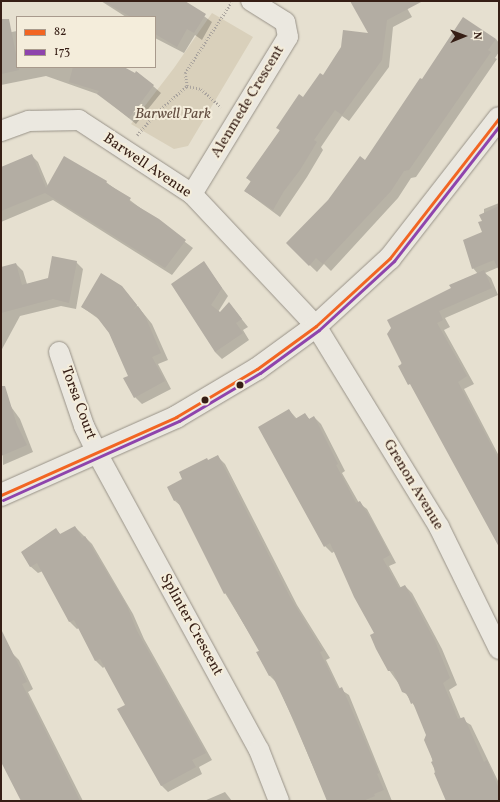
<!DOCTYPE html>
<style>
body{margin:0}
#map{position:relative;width:500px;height:802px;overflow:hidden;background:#e6e0d0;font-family:Vollkorn,serif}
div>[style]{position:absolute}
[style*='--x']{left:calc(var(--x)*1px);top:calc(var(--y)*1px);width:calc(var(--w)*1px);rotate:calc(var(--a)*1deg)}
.green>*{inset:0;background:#d9d0bb}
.shadow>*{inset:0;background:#0003}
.building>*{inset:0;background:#b3ada3}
.path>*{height:2.5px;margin-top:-1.25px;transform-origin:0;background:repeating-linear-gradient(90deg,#aaa49e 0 1px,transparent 0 3px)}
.roads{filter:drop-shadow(0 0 1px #989288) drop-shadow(0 0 1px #989288)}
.street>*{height:20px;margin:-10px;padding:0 10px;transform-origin:10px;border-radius:10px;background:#ebe8e0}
.secondary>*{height:22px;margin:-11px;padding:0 11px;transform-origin:11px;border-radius:11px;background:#ebe8e0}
.bus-1>*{height:3px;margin:-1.5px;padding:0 1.5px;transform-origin:1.5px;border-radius:1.5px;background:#f26522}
.bus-2>*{height:3px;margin:-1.5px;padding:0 1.5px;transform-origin:1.5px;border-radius:1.5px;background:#8e44ad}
.dots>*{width:11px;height:11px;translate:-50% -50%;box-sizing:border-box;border:2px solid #f4eddb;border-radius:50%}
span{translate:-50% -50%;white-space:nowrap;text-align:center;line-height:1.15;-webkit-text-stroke:4px #f4eddb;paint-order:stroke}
.street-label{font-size:15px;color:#361e15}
.park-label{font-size:15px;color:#644f42;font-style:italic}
.frame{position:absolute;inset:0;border:2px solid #361e15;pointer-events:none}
.legend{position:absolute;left:16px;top:16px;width:140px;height:52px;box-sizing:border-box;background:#f4eddb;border:1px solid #a89a8c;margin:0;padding:5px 7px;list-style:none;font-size:12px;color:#361e15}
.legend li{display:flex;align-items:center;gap:8px;height:20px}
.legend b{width:20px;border:1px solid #a89a8c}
.north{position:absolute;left:444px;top:16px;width:40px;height:40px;-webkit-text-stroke:3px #f4eddb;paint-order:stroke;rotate:89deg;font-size:11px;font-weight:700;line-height:16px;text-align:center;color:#361e15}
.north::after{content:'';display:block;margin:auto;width:14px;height:18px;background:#361e15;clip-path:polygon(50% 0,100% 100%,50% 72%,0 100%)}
</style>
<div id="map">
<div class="green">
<i style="clip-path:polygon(212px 13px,253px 37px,188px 146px,174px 149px,131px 124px,174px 68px)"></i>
</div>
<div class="shadow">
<i style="clip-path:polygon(101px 1px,183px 1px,212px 22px,202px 40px,195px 35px,184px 53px,155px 38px,155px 17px,126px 17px)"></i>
<i style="clip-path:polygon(378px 1px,403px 1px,412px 17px,393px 27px,389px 67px,349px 121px,342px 116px,321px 147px,323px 150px,307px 177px,280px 217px,245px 191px,251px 182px,247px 178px,280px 131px,278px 128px,323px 76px,369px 34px)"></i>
<i style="clip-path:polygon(17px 31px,17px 67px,122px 67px,135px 74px,137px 72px,161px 93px,136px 124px,100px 95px,46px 76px,1px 85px,1px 34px)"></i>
<i style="clip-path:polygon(496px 39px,499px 43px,499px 52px,495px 58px,497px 59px,416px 177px,411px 178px,398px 198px,331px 271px,324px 264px,317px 272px,294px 250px,365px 161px,423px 81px)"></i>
<i style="clip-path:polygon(31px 155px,38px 162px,48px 186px,106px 182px,193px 248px,172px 275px,53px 200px,1px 222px,1px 168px)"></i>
<i style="clip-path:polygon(499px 203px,499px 267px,485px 273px,491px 278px,498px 295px,445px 318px,450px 327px,444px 330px,474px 384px,464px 389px,499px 456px,499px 545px,415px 390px,399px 367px,452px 289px,478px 274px,473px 268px,484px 232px,484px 209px)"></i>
<i style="clip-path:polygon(76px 262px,83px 269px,76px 309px,61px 306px,20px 316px,1px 351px,1px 268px,16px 264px,23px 271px,27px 284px,49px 279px)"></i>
<i style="clip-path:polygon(204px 263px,228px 296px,218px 312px,220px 314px,229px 303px,248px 327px,243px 330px,249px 340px,222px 359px,215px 352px)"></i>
<i style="clip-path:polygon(122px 287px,152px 324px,168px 360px,158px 364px,171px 389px,142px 404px,135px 397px,129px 376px,109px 332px,100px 320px,82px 307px)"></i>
<i style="clip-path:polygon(1px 393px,20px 419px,33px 452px,3px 465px)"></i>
<i style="clip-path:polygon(289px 410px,297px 419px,305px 414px,310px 420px,314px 417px,321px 424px,345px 471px,342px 473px,359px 503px,367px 509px,396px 563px,389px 566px,401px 588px,405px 586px,412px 593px,442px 649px,457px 685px,449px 690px,461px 719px,471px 725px,499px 783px,499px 801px,447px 801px,435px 773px,427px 735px,416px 708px,389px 670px,375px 634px,335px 551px,332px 553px,325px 546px)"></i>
<i style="clip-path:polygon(218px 457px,225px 464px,297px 605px,330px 658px,326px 660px,340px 689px,349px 695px,392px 801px,328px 801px,277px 683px,270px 676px,257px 653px,260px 651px,225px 593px,182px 507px,175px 501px,183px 479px)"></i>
<i style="clip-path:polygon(75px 527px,92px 544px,133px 614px,144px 639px,212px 760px,199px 767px,202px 774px,168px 792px,161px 785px,126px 705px,105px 666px,103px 668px,96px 661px,79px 628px,77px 629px,70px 622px,43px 571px,38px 573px,30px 566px,56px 530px,61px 535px)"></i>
<i style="clip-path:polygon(1px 632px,12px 653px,19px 660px,33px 689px,28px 692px,83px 801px,22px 801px,1px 759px)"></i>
<i style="clip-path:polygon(225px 792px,232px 801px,204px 801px)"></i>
</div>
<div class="building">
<i style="clip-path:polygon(103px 1px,185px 1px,206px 14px,194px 33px,187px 29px,177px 47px,155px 34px,155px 17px,131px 17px)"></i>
<i style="clip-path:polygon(350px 1px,423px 1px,387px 20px,382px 60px,342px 115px,335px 110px,314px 140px,317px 142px,300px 170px,284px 191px,273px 210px,244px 191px,251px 181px,246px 178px,280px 130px,276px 128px,299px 94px,303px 97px,320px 73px,323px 75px,341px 47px,343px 30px,368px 33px)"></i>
<i style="clip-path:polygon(463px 17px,496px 39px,488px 50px,491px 52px,409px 170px,404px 171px,391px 191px,323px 264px,316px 258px,309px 266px,286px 243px,328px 200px,360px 156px,365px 160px,420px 78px,422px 79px)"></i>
<i style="clip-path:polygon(1px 19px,9px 19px,19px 70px,1px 74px)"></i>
<i style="clip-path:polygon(73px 67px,124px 67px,135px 73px,136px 71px,154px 85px,129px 118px,97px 94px,99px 91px,69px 82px)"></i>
<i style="clip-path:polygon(32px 154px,46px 188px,64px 156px,107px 181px,106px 183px,131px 198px,129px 201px,159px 219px,186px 240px,165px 268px,45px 193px,1px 211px,1px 167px)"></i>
<i style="clip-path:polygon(499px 206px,499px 271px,494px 260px,472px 269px,463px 240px,482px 232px,478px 222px,482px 221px,479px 215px)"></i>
<i style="clip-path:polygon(52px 256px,77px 261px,69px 303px,53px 299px,1px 313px,1px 267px,16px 263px,22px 285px,48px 278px)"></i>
<i style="clip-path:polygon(204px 261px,222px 288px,211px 305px,220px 312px,229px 302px,242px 319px,236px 323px,243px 333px,215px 352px,171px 284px)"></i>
<i style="clip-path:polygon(484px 270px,492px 288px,439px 311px,443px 320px,437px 323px,467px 376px,458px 382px,499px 460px,499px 547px,410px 384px,408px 385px,398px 366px,402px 364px,387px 334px,391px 328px,387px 320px,451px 288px,449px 285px)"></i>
<i style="clip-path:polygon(101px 273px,122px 286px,137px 305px,133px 310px,138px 306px,145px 316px,161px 353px,152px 357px,165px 381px,134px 398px,123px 378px,128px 376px,109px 333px,96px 316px,81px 307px)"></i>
<i style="clip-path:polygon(1px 386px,5px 386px,17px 425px,27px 445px,1px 456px)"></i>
<i style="clip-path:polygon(289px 409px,295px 419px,305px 413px,309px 419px,314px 416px,338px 464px,336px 465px,356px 503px,360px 501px,372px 521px,390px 555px,383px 559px,399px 588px,405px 585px,435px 641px,450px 678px,443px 683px,458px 719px,464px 717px,484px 762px,487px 760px,499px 789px,499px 801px,446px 801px,434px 773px,436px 772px,431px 762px,433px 761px,424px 740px,426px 735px,413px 703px,411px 704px,407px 694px,402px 692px,393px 671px,388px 671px,376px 649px,370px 635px,374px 633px,354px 597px,330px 543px,324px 547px,258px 427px)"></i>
<i style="clip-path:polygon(218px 455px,290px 597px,323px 651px,320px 652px,338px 689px,342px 687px,379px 773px,377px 774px,384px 790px,374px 794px,375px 796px,363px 801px,327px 801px,295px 723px,272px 675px,269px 676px,256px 652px,259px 651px,226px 593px,224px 594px,177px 500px,174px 501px,167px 487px,182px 479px,179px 472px,207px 458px,208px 460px)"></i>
<i style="clip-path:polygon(75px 526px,82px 538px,85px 536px,127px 606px,137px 631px,206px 753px,192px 760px,196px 767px,161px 786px,117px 709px,125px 705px,100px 659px,95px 661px,74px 620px,69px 622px,37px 563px,30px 567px,21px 552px,56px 528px,60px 534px)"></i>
<i style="clip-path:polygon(1px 629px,27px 682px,22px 684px,80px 801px,21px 801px,1px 762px)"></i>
</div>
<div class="path">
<i style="--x:187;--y:86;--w:14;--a:12"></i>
<i style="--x:201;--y:89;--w:27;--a:42"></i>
<i style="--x:137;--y:135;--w:29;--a:-49"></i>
<i style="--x:156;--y:113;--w:41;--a:-41.1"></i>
<i style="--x:187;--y:86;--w:13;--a:-99"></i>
<i style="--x:185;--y:73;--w:84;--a:-56.7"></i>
</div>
<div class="roads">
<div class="street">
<i style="--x:1;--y:131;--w:30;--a:-20"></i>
<i style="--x:29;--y:121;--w:50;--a:-1.1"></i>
<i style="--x:79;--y:120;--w:135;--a:33.2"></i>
<i style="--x:192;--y:194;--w:181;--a:46.8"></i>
<i style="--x:316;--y:326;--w:236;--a:58.5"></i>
<i style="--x:439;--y:527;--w:136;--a:63.8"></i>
<i style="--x:192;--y:194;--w:184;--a:-58.6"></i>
<i style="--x:288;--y:37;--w:15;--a:-101"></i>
<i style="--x:285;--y:22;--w:40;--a:-148"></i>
<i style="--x:59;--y:352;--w:78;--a:71.3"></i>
<i style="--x:84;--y:426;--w:30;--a:64"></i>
<i style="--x:97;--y:453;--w:338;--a:61.4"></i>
<i style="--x:259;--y:750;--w:55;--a:68.6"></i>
</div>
<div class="secondary">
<i style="--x:1;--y:495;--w:192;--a:-24"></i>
<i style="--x:176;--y:417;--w:94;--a:-30.7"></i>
<i style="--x:257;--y:369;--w:73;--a:-36.1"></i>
<i style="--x:316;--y:326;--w:100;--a:-42.6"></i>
<i style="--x:390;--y:258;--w:177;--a:-52.1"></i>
</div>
</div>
<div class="bus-1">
<i style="--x:1;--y:495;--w:192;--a:-24"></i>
<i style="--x:176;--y:417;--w:94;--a:-30.7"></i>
<i style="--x:257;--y:369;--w:73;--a:-36.1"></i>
<i style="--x:316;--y:326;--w:100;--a:-42.6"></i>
<i style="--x:390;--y:258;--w:177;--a:-52.1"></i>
</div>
<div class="bus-2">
<i style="--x:3;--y:500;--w:193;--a:-24.2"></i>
<i style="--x:179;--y:421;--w:94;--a:-30.7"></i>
<i style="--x:260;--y:373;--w:73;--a:-36.1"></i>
<i style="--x:319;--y:330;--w:102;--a:-42.6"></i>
<i style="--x:394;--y:261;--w:171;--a:-52.1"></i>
</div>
<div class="dots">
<i style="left:240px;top:385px;background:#361e15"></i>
<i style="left:205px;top:400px;background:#361e15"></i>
</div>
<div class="street-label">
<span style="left:248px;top:102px;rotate:-59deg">Alenmede Crescent</span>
<span style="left:147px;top:166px;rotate:34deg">Barwell Avenue</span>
<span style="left:78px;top:403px;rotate:70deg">Torsa Court</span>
<span style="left:413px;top:485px;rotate:59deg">Grenon Avenue</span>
<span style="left:191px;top:625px;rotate:61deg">Splinter Crescent</span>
</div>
<div class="park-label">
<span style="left:173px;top:115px">Barwell Park</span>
</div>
<div class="frame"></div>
<ul class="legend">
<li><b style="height:5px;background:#f26522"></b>82</li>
<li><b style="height:5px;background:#8e44ad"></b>173</li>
</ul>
<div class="north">N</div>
</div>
